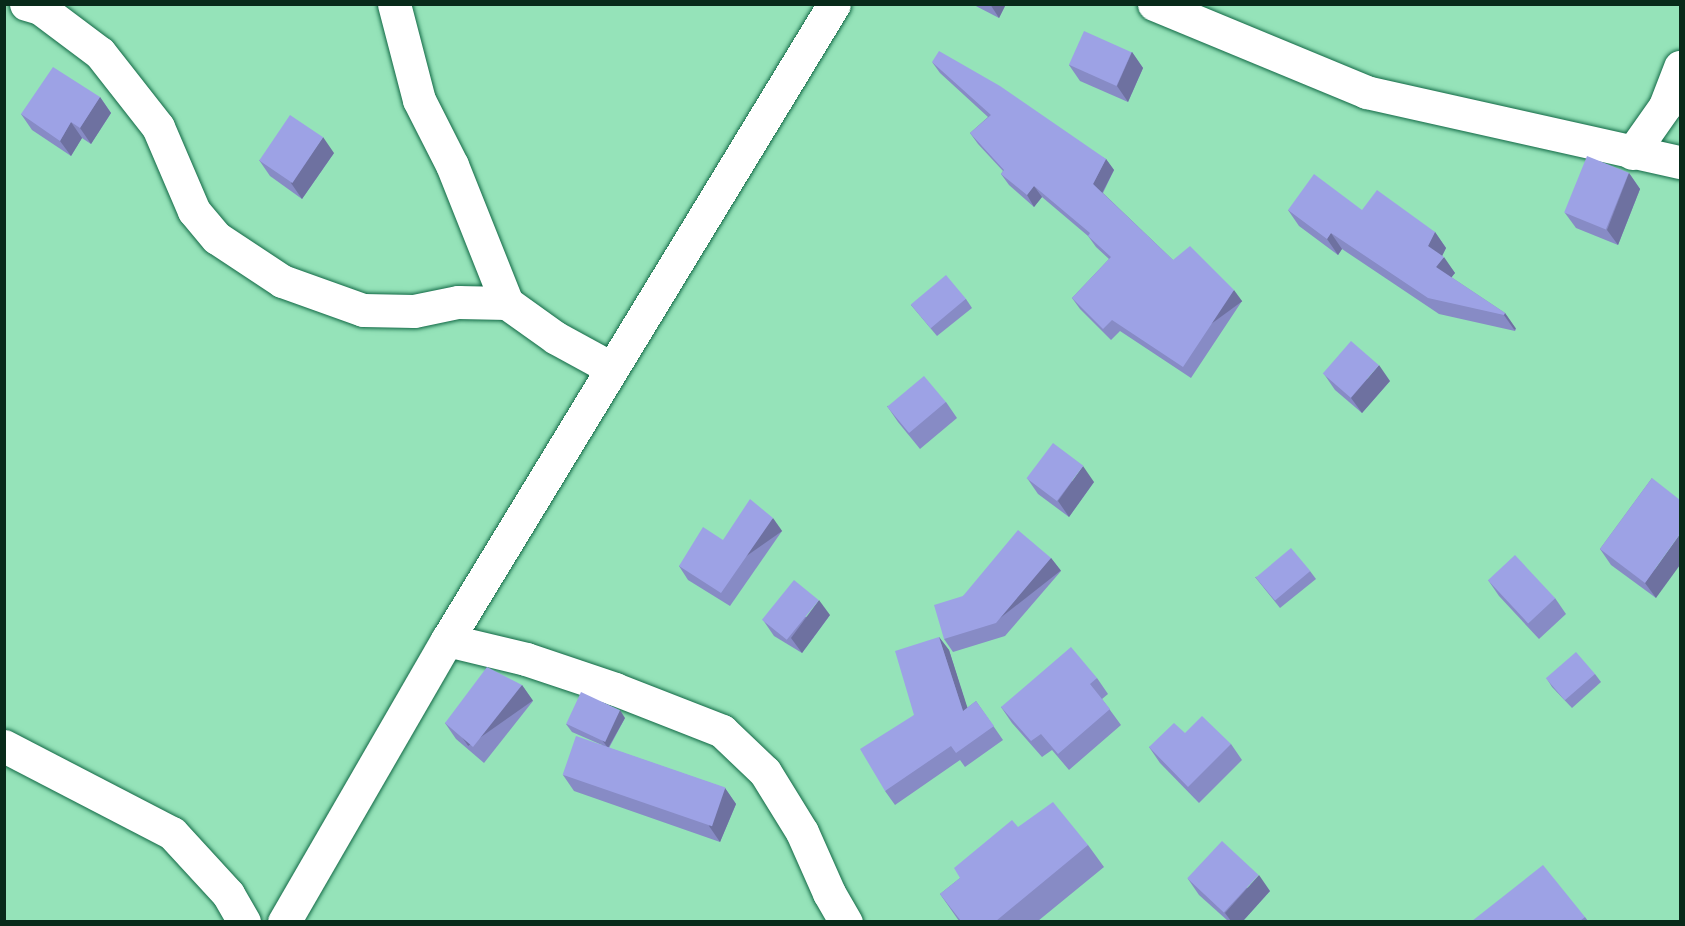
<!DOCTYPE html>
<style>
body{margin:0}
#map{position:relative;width:1685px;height:926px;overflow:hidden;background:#95e3b9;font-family:Helvetica,sans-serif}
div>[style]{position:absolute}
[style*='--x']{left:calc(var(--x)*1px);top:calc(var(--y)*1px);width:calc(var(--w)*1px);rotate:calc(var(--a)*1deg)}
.roads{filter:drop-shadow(0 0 2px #116845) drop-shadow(0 0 2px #116845)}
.minor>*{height:33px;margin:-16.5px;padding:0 16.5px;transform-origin:16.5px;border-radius:16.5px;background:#fff}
.major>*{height:33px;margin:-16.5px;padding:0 16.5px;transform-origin:16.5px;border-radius:16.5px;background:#fff}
.wall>*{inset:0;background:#878bc5}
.shaded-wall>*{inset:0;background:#6e71a0;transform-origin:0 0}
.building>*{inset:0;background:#9da2e5;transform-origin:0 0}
span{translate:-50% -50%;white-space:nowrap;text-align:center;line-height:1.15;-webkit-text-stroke:6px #a2f1c6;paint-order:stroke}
.frame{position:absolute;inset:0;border:6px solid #082a1a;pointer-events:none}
</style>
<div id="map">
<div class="roads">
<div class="minor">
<i style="--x:26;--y:4;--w:15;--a:16"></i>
<i style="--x:40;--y:8;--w:75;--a:36.9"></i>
<i style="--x:100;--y:53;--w:94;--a:51.9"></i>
<i style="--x:158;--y:127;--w:91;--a:66.8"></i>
<i style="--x:194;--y:211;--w:35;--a:50"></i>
<i style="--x:217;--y:238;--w:78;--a:33.5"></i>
<i style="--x:282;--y:281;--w:86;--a:19.7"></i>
<i style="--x:363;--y:310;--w:51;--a:1.1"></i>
<i style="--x:414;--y:311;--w:45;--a:-11.6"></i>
<i style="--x:458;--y:302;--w:49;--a:1.2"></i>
<i style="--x:394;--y:4;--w:99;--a:75.4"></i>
<i style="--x:419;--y:100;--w:73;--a:63.1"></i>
<i style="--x:452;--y:165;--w:149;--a:68.3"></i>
<i style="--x:507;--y:303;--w:60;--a:35.5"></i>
<i style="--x:556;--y:338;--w:63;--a:28.6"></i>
<i style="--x:1154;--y:4;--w:230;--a:22.5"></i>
<i style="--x:1366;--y:92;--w:322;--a:12.6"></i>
<i style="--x:1632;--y:153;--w:57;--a:-54.9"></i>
<i style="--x:1665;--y:106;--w:42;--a:-69"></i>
<i style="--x:447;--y:640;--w:81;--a:13.5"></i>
<i style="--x:526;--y:659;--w:94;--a:18.6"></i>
<i style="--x:615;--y:689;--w:115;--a:21.4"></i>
<i style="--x:722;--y:731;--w:59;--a:43.6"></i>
<i style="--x:765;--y:772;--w:70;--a:58.3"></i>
<i style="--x:802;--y:832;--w:67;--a:66.1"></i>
<i style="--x:829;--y:893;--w:34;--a:60"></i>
<i style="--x:4;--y:746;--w:189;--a:27.4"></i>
<i style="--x:172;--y:833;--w:83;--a:47.4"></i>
<i style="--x:228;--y:894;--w:32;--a:60"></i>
</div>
<div class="major">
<i style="--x:284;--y:922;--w:326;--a:-60"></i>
<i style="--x:447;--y:640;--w:744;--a:-58.68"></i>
</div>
</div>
<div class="wall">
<i style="clip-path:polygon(972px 4px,1006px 4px,999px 18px)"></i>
<i style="clip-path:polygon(1132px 52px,1143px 68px,1128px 102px,1080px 81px,1069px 65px)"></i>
<i style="clip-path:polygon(932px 62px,1106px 159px,1114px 170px,1103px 193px,1173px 260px,1242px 301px,1191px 378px,1120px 331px,1111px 340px,1080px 309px,1072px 298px,1109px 259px,1096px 247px,1088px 236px,1042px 197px,1034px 207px,1009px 185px,1001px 174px,1003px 171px,978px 144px,970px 133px,988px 117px,940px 73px)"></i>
<i style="clip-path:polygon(100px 97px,111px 113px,91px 144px,82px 138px,71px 156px,32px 130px,21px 114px)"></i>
<i style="clip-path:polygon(334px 153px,302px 199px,270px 176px,259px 160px)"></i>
<i style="clip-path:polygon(1629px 173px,1640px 189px,1618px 245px,1576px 228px,1565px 213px)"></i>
<i style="clip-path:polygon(1288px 210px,1362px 210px,1435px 232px,1446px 248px,1442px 256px,1455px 273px,1451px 277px,1505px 313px,1516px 329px,1515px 331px,1439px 314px,1342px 249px,1338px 255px,1299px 226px)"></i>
<i style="clip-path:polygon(966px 299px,972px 308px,937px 336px,911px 305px)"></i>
<i style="clip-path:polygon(1324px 374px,1390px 381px,1362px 413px,1335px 390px)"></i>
<i style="clip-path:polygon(946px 402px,957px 418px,920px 449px,898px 422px,887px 406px)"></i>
<i style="clip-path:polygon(1027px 478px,1094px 482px,1069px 517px,1038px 494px)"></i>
<i style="clip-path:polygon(1652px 478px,1656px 598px,1611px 565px,1600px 549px)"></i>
<i style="clip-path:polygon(782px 531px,730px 606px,688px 580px,679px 566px,723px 540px)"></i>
<i style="clip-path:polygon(1051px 558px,1061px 571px,1005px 636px,953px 652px,944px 639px,963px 596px)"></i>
<i style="clip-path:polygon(1310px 571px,1316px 579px,1280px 608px,1255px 577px)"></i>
<i style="clip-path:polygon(1488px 580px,1555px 598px,1566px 614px,1539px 639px,1499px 596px)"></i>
<i style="clip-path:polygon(830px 615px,802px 653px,774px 636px,763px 620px)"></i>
<i style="clip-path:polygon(939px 637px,949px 650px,967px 708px,976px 701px,1003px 740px,965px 767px,960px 760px,895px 805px,885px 791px,914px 715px)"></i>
<i style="clip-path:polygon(1595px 674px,1601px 682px,1572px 708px,1552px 687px,1547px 679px)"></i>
<i style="clip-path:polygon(1097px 678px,1108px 694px,1102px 699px,1121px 725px,1069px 770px,1052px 750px,1042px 757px,1012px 723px,1001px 707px)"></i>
<i style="clip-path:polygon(522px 685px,533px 701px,484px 763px,456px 739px,445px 723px)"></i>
<i style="clip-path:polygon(625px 718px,609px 748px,725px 788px,736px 804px,720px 842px,574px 791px,563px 775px,602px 745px,572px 732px,566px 724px)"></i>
<i style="clip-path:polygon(1185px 733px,1231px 744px,1242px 760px,1199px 803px,1160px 763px,1149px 747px)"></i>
<i style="clip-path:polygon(1018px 827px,1088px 845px,1104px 867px,1038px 921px,959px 921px,940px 894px,960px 878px)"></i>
<i style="clip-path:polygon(1188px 879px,1270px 891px,1243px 921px,1228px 921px,1199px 895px)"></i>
<i style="clip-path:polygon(1585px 917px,1588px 921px,1472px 921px)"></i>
</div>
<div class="shaded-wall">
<i style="clip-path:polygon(990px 4px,1006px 4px,999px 18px)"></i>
<i style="clip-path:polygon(1132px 52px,1143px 68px,1128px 102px,1117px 86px)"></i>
<i style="clip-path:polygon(100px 97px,111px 113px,91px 144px,80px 128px)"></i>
<i style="clip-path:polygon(71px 122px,82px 138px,71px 156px,60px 141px)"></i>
<i style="clip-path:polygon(323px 137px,334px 153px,302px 199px,291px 183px)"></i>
<i style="clip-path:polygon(1106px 159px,1114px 170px,1101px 195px,1093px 184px)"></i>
<i style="clip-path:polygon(1629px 173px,1640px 189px,1618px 245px,1607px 230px)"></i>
<i style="clip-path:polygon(1034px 186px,1042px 197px,1034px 207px,1027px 195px)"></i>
<i style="clip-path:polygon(1435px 232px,1446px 248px,1439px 262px,1428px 246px)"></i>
<i style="clip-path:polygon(1331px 233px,1342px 249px,1338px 255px,1327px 239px)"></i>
<i style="clip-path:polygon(1444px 257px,1455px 273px,1447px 283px,1436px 267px)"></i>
<i style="left:1234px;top:290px;width:14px;height:92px;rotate:54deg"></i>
<i style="left:1505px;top:313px;width:19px;height:2px;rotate:55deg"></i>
<i style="clip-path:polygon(1379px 365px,1390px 381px,1362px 413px,1351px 398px)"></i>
<i style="clip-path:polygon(1083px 466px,1094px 482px,1069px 517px,1058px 501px)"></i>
<i style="left:773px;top:518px;width:16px;height:91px;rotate:55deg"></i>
<i style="clip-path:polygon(1680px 534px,1680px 565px,1656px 598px,1645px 583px)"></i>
<i style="left:1051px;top:558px;width:16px;height:85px;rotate:52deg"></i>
<i style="clip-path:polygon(819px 600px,830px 615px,802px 653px,791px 638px)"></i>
<i style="clip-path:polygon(939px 637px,949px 650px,973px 725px,963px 711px)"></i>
<i style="left:522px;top:685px;width:19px;height:79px;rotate:55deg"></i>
<i style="clip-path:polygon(620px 710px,625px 718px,608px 748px,602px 740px)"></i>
<i style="clip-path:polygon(725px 788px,736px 804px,720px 842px,709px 826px)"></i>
<i style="clip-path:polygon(1259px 875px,1270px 891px,1243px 921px,1231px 921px,1225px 913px)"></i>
</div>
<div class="building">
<i style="left:1084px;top:31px;width:52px;height:37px;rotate:24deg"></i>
<i style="clip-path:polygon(939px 51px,1000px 86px,1106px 159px,1093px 184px,1173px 260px,1190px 246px,1234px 290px,1183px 367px,1112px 320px,1103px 329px,1072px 298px,1111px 257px,1088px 236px,1090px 233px,1034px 186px,1027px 195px,1001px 174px,1004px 170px,970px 133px,991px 115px,932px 62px)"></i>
<i style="clip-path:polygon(53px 67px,100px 97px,80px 128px,71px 122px,60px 141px,21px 114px)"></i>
<i style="left:290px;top:115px;width:40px;height:55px;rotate:34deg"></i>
<i style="left:1587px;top:156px;width:45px;height:61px;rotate:22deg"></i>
<i style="clip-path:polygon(1314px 174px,1362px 210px,1377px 190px,1435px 232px,1428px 246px,1444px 257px,1436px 267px,1505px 313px,1504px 315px,1428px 298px,1331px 233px,1327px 239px,1288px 210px)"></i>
<i style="left:946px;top:275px;width:31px;height:46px;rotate:50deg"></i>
<i style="left:1351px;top:341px;width:37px;height:43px;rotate:41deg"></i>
<i style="left:924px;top:376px;width:34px;height:48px;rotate:50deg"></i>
<i style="left:1053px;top:443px;width:38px;height:44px;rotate:37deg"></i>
<i style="clip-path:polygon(1652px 478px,1680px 500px,1680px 534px,1645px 583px,1600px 549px)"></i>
<i style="clip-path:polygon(750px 499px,773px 518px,721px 593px,679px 566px,703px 527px,723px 540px)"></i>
<i style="clip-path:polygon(1018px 530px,1051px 558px,996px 623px,944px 639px,934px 605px,963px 596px)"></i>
<i style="left:1291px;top:548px;width:30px;height:46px;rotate:50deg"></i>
<i style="left:1515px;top:555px;width:59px;height:37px;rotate:47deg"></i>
<i style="left:794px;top:580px;width:32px;height:51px;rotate:39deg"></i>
<i style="clip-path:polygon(939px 637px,963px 711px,976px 701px,994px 726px,956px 753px,951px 746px,885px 791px,860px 749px,914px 715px,895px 651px)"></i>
<i style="clip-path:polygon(1071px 647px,1097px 678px,1090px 684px,1110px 709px,1058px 754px,1041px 734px,1031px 741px,1001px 707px)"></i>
<i style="left:1576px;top:652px;width:29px;height:40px;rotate:49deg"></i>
<i style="clip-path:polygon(487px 667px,522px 685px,473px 747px,445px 723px)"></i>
<i style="left:581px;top:692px;width:43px;height:35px;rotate:25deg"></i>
<i style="clip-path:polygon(1202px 716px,1231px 744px,1188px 787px,1149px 747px,1174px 723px,1185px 733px)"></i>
<i style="left:576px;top:736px;width:158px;height:41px;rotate:19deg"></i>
<i style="clip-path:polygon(1053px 802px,1088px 845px,996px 921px,961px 921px,940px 894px,960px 878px,954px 868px,1012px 820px,1018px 827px)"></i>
<i style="left:1222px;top:841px;width:50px;height:51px;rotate:43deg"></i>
<i style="clip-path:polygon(1543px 865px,1585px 917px,1580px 921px,1472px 921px)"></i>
</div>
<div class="frame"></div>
</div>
